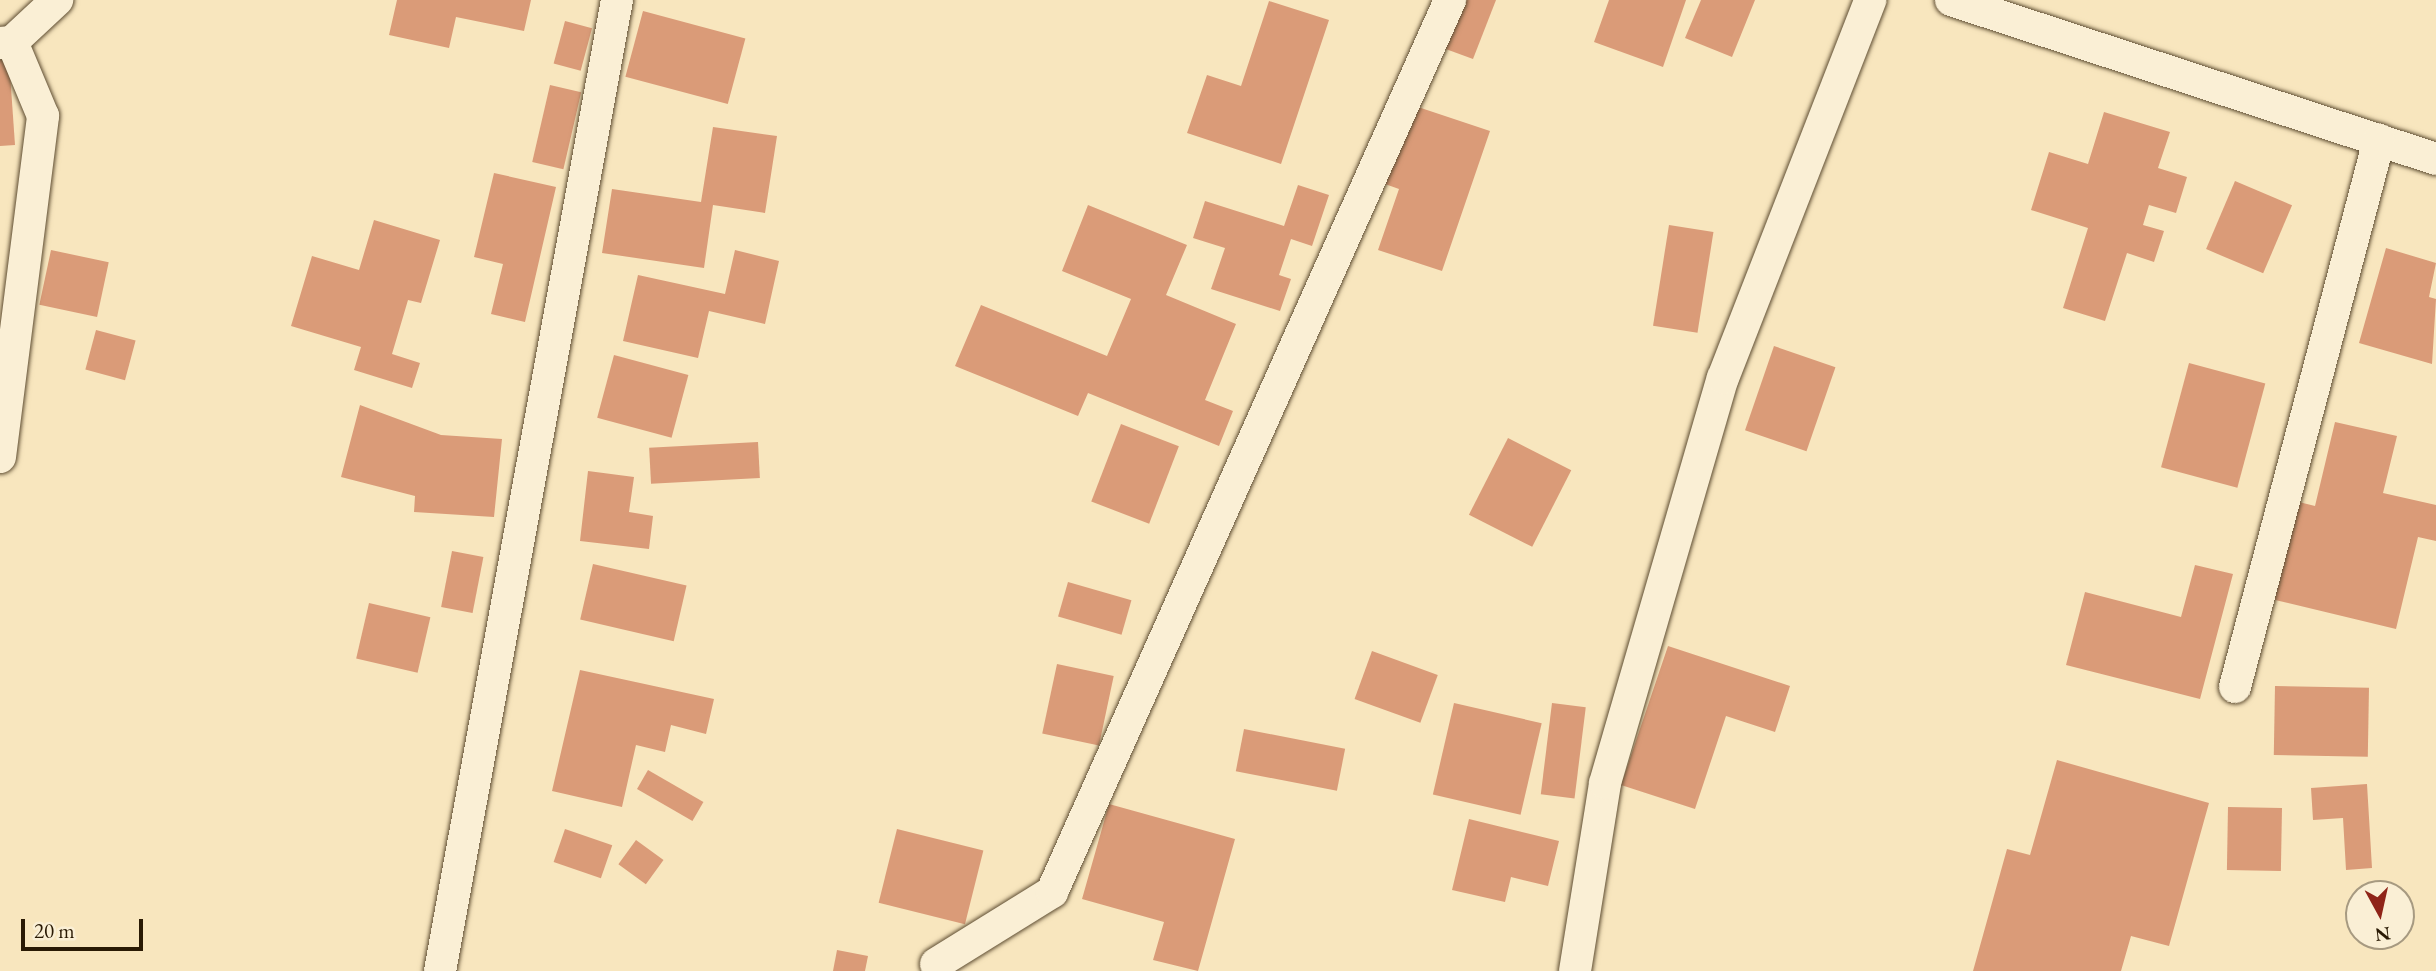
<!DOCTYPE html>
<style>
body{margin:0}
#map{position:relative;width:2436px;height:971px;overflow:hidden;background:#f8e6be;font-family:"EB Garamond",serif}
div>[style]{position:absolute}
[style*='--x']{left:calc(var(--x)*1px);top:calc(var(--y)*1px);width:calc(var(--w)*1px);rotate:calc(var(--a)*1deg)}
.building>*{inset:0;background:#da9b78;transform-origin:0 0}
.roads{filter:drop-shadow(0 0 2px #5e4d32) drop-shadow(0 0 2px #5e4d32)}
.minor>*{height:32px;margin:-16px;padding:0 16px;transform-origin:16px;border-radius:16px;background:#faefd5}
span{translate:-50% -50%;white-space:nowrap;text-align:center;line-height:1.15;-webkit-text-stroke:5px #faefd5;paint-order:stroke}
.north{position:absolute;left:2345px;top:880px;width:70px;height:70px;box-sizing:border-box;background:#faefd5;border:2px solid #a79a81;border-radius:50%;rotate:172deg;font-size:19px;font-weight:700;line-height:28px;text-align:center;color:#2a1a04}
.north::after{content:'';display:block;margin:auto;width:24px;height:32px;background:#8f2418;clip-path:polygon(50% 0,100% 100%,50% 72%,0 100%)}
.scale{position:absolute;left:21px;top:919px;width:122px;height:32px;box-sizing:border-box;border:4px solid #2a1a04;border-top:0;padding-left:9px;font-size:21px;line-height:24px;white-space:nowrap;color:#2a1a04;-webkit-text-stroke:5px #faefd5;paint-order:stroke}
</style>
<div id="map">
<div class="building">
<i style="clip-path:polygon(397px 0,531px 0,524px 31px,456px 17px,449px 48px,389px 35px)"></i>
<i style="clip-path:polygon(1461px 0,1496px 0,1473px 59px,1443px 48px)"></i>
<i style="clip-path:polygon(1609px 0,1686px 0,1663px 67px,1594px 42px)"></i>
<i style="clip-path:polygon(1701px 0,1755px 0,1732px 57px,1685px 38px)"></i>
<i style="clip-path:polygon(1269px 1px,1329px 20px,1281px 164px,1187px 133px,1207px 75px,1241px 86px)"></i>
<i style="left:643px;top:11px;width:106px;height:68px;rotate:15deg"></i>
<i style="left:565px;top:21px;width:28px;height:44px;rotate:15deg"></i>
<i style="clip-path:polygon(9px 59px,15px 145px,0 146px,0 60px)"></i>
<i style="left:550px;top:85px;width:32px;height:79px;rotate:13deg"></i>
<i style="clip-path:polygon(1412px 105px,1490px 131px,1442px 271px,1378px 250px,1399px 189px,1385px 184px)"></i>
<i style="clip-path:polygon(2104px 112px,2170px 132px,2158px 168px,2187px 177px,2176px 213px,2149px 205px,2143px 225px,2164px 231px,2154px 262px,2127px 253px,2105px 321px,2063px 308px,2088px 228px,2031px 210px,2049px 152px,2088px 164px)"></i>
<i style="clip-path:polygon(713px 127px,777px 136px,765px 213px,713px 205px,704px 268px,602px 253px,612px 189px,701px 202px)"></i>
<i style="clip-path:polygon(494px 173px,556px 187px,525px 322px,491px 314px,503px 264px,474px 257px)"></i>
<i style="left:2235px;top:181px;width:62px;height:74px;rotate:23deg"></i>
<i style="clip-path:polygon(1298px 185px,1329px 195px,1312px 246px,1291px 239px,1279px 275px,1291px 279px,1280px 311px,1211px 289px,1225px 248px,1193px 238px,1205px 201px,1284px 226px)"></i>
<i style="clip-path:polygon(1088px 205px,1187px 245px,1166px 295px,1236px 324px,1205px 400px,1233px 411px,1219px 446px,1088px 393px,1078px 416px,955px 366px,981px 305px,1107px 356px,1131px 299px,1062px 271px)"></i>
<i style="clip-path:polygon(374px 220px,440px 240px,421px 303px,408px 300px,392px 354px,420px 363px,412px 388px,354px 370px,361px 347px,291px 326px,312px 256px,359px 270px)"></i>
<i style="left:1669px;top:225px;width:45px;height:102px;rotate:9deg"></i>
<i style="clip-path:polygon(2386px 248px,2436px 263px,2429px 297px,2436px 299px,2432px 364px,2359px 343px)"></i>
<i style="left:51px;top:250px;width:59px;height:56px;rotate:12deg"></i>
<i style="clip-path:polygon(735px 250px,779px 261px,765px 324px,709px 311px,698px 358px,623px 341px,638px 275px,725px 294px)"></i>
<i style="left:96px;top:330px;width:41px;height:41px;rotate:15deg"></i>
<i style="left:1774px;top:346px;width:65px;height:89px;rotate:19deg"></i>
<i style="left:614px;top:355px;width:77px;height:65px;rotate:15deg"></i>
<i style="left:2189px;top:363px;width:79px;height:108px;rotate:15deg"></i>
<i style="clip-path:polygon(360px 405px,441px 435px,502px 439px,494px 517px,414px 512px,415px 496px,341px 477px)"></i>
<i style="clip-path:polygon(2335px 422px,2397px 436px,2383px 493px,2436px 505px,2436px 541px,2418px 537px,2396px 629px,2271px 599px,2295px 501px,2315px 506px)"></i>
<i style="left:1121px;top:424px;width:62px;height:83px;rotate:21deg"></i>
<i style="left:1508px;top:438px;width:71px;height:86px;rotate:27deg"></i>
<i style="left:758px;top:442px;width:36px;height:109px;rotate:87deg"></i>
<i style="clip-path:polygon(588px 471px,634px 477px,629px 512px,653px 516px,649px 549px,580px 541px)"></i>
<i style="left:452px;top:551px;width:32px;height:57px;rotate:11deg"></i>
<i style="left:593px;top:564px;width:96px;height:57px;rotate:13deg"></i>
<i style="clip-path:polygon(2195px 565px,2233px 574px,2200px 699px,2066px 665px,2085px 592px,2181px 617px)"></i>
<i style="left:1068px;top:582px;width:66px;height:36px;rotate:16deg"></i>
<i style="left:369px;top:603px;width:63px;height:57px;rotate:13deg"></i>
<i style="clip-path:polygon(1668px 646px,1790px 686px,1775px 732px,1726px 716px,1695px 809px,1621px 785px)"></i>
<i style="left:1372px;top:651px;width:70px;height:51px;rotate:20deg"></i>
<i style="left:1057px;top:664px;width:58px;height:71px;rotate:12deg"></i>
<i style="clip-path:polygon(580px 670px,714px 699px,706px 734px,671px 725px,665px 752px,636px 745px,622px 807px,552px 791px)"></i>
<i style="left:2275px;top:686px;width:94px;height:69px;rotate:1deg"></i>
<i style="left:1454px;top:703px;width:90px;height:94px;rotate:13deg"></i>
<i style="left:1552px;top:703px;width:34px;height:92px;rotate:7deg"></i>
<i style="left:1244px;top:729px;width:103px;height:43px;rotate:11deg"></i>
<i style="clip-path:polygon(2057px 760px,2209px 803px,2169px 946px,2131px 936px,2121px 971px,1973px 971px,2007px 849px,2030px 855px)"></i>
<i style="left:648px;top:770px;width:64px;height:22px;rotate:30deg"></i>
<i style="clip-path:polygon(2367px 784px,2372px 868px,2346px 870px,2343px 818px,2313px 820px,2311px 788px)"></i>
<i style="clip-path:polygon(1109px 804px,1235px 839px,1198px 971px,1153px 960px,1164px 922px,1082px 899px)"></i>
<i style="left:2228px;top:807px;width:54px;height:63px;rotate:1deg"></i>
<i style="clip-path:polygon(1469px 819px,1559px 841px,1548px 886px,1511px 877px,1505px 902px,1452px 890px)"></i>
<i style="left:565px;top:829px;width:50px;height:35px;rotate:19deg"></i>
<i style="left:897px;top:829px;width:89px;height:76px;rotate:14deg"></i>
<i style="left:636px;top:840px;width:34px;height:30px;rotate:36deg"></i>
<i style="clip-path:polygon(837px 950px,868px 956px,865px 971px,833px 971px)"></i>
</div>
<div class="roads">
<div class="minor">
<i style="--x:1951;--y:0;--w:510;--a:18.15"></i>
<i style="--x:0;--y:43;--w:12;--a:-5"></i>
<i style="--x:12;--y:42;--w:62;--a:-43"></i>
<i style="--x:0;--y:457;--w:344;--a:-82.8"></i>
<i style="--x:43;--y:116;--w:80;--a:-112.7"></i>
<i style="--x:2235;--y:687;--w:566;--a:-75.25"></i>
<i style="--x:936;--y:964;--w:137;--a:-31.8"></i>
<i style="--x:1052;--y:892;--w:977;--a:-65.95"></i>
<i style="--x:440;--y:971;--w:987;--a:-79.67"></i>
<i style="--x:1575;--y:971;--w:190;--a:-80.9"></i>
<i style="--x:1605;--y:783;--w:422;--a:-73.8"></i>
<i style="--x:1723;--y:378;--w:406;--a:-68.7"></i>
</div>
</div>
<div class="north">N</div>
<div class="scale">20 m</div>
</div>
